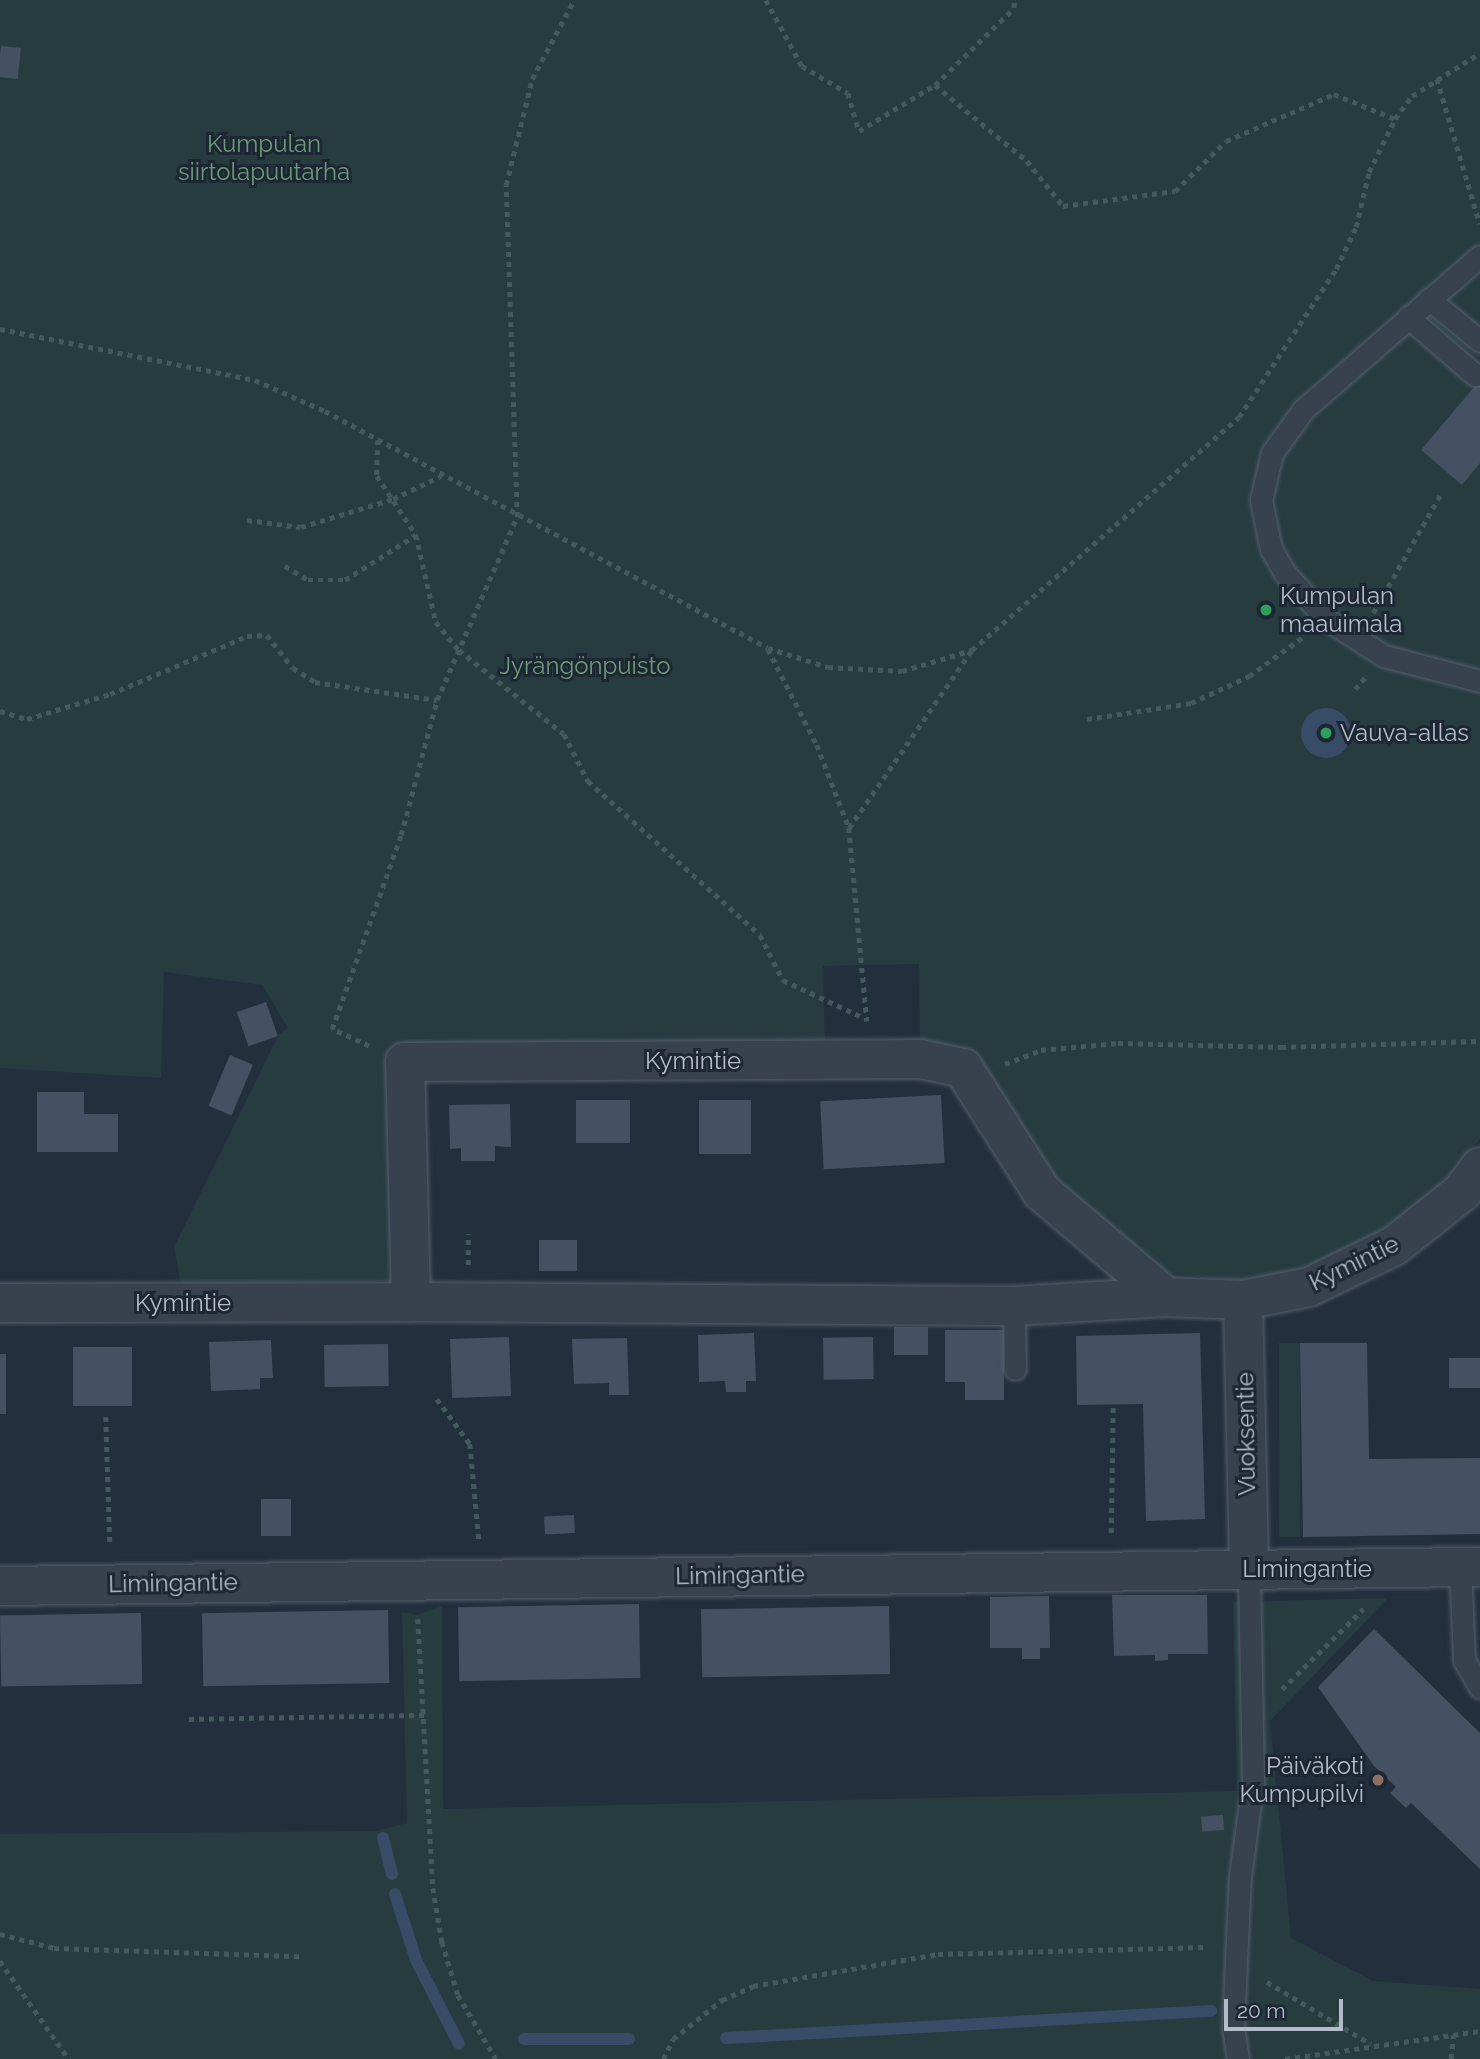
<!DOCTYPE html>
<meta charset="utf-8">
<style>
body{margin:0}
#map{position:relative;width:1480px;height:2059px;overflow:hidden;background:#242f3e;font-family:Raleway,sans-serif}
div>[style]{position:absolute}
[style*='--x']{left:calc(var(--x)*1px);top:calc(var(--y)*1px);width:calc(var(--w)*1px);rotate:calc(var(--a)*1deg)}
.green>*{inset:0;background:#263c3f;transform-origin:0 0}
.water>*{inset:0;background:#394c67}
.round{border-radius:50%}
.stream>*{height:12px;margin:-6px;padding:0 6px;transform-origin:6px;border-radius:6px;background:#394c67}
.building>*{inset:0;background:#455162;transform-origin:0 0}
.path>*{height:4.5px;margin-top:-2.25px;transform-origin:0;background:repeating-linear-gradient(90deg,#44595c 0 5px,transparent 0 10px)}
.roads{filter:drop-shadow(0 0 2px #565f6c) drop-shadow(0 0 2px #565f6c)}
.lane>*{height:21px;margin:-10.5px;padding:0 10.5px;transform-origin:10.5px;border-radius:10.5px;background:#38414e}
.street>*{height:38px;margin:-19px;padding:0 19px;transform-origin:19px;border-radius:19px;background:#38414e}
.dots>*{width:19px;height:19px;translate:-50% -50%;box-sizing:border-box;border:4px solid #1d2633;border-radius:50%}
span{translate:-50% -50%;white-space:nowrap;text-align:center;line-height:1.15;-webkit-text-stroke:6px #1d2633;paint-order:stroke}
.park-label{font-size:24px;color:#6b9a76}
.poi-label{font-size:24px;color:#b4bcc9}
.left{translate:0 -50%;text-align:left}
.right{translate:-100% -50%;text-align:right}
.street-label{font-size:24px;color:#b4bcc9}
.scale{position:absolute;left:1224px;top:1999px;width:119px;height:32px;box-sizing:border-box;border:4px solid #b4bcc9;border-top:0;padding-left:9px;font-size:21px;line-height:24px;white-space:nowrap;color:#b4bcc9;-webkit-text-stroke:5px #1d2633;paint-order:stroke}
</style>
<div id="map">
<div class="green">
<i style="clip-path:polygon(0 0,1480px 0,1480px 1139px,1425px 1203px,1342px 1260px,1248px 1282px,1155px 1271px,1130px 1258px,920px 1046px,919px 964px,823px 966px,825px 1049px,404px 1051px,392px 1281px,181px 1285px,174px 1247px,278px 1036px,288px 1028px,262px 985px,164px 972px,161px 1078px,0 1068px)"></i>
<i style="left:1279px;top:1343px;width:21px;height:194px"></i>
<i style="clip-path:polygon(1388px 1598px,1270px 1721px,1291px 1938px,1373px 1981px,1480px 1989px,1480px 2059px,0 2059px,0 1834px,377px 1831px,407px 1823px,402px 1612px,418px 1615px,442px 1606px,443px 1809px,1237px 1791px,1233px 1602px)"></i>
</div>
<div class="water">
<i class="round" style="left:1301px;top:708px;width:50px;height:50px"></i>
</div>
<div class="stream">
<i style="--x:383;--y:1838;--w:37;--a:76"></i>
<i style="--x:395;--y:1894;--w:69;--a:72.3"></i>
<i style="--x:416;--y:1960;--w:94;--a:62.9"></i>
<i style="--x:726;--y:2038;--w:486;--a:-3.2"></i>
<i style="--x:524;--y:2039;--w:105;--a:0"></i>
</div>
<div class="building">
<i style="left:1px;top:46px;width:20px;height:31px;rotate:6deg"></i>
<i style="clip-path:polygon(1480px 380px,1480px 463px,1462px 485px,1421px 450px)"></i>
<i style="left:266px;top:1002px;width:36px;height:31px;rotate:71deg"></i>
<i style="left:230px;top:1055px;width:25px;height:55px;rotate:23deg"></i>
<i style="clip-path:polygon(37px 1092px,84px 1092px,84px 1114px,118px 1114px,118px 1152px,37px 1152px)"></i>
<i style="left:941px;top:1095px;width:68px;height:121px;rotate:87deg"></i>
<i style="left:630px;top:1100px;width:43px;height:54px;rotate:90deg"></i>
<i style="left:699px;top:1100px;width:52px;height:54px"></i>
<i style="clip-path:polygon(510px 1104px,511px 1147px,495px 1146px,495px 1161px,461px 1161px,461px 1148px,450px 1149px,449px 1105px)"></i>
<i style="left:577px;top:1240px;width:31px;height:38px;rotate:90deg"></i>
<i style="left:894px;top:1327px;width:34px;height:28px"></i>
<i style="clip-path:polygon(945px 1330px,1004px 1330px,1004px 1400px,965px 1400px,965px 1382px,945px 1382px)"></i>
<i style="clip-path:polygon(754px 1333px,756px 1381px,746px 1381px,746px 1392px,726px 1392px,725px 1381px,699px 1382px,698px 1335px)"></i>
<i style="clip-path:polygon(1200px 1333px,1205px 1519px,1146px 1521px,1143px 1404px,1077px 1405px,1076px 1336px)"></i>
<i style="left:509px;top:1337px;width:59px;height:59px;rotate:88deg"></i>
<i style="left:873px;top:1337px;width:42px;height:50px;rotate:89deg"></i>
<i style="clip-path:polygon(627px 1338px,629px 1395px,609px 1395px,609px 1383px,574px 1384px,572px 1339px)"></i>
<i style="clip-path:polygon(271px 1340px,273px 1378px,260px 1378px,260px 1389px,211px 1391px,209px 1342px)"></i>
<i style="clip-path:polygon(1300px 1343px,1367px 1343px,1369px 1459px,1480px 1458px,1480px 1534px,1303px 1537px)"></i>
<i style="left:388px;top:1344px;width:42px;height:64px;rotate:89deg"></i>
<i style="left:73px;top:1347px;width:59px;height:59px"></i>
<i style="left:0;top:1354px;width:6px;height:60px"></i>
<i style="left:1449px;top:1358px;width:31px;height:30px"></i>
<i style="left:261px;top:1499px;width:30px;height:37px"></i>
<i style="left:574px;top:1515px;width:18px;height:30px;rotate:87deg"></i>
<i style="clip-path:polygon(1112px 1595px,1207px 1595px,1208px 1654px,1168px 1654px,1168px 1660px,1155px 1661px,1155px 1655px,1114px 1656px)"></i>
<i style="clip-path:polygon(1049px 1596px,1050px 1648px,1040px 1648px,1040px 1659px,1022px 1659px,1022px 1648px,990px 1648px,990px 1597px)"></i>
<i style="left:639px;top:1604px;width:74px;height:181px;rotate:89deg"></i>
<i style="left:889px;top:1606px;width:68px;height:188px;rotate:89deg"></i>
<i style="left:388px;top:1610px;width:73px;height:186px;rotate:89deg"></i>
<i style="left:141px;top:1613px;width:71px;height:141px;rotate:89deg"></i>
<i style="clip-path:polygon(1374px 1629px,1480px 1733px,1480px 1869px,1411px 1803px,1406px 1808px,1390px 1793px,1396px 1787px,1374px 1766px,1318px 1687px)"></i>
<i style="left:1223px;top:1815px;width:15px;height:22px;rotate:86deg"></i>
</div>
<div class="path">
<i style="--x:766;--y:0;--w:75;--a:61.4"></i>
<i style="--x:802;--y:66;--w:53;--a:30.4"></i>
<i style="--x:848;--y:93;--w:40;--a:74"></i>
<i style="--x:859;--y:131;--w:89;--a:-31.2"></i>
<i style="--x:935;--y:85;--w:110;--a:-44.3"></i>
<i style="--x:1014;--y:8;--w:8;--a:-90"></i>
<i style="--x:1437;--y:79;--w:151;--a:73.5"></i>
<i style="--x:935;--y:85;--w:119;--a:39.6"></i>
<i style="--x:1027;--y:161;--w:58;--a:51.3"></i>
<i style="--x:1063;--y:206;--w:113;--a:-7.6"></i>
<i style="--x:1175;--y:191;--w:71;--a:-44.4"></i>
<i style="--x:1226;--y:141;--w:118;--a:-23.5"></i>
<i style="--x:1334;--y:94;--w:66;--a:22.3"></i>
<i style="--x:0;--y:329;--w:260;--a:11.3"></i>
<i style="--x:255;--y:380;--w:77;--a:23.9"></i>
<i style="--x:325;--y:411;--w:502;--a:28.15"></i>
<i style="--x:768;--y:648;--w:63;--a:17.6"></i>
<i style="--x:828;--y:667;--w:74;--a:3.1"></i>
<i style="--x:902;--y:671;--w:73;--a:-16.7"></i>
<i style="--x:378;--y:440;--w:36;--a:92"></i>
<i style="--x:377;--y:476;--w:71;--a:56.5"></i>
<i style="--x:416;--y:535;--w:89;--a:77.1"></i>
<i style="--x:436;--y:622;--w:36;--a:51"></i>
<i style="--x:459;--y:650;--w:134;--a:38.7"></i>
<i style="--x:564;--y:734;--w:53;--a:62.9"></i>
<i style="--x:588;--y:781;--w:231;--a:41.8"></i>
<i style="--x:760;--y:935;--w:51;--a:62.9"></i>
<i style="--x:783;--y:980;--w:89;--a:25.1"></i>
<i style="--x:247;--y:520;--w:54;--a:7.4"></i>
<i style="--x:301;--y:527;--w:96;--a:-16.9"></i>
<i style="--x:393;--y:499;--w:53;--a:-25.6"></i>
<i style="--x:285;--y:566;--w:27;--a:31"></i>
<i style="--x:308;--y:580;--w:37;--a:0"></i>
<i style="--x:345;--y:580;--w:84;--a:-32.4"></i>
<i style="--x:1373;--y:613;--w:139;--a:-60.3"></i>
<i style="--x:768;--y:649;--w:108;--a:63"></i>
<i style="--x:817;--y:745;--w:89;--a:68.9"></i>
<i style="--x:849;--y:828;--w:194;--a:84.7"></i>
<i style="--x:1355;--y:689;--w:15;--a:-48"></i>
<i style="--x:0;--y:711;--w:28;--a:17"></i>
<i style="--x:27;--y:719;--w:87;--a:-16.8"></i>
<i style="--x:110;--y:694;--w:149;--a:-22.9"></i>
<i style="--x:247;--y:636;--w:20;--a:-3"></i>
<i style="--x:267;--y:635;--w:42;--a:51.8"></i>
<i style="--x:293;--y:668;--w:26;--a:32"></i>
<i style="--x:315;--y:682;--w:123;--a:8.4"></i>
<i style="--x:1087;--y:719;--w:105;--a:-8.7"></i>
<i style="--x:1191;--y:703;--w:64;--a:-25"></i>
<i style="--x:1249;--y:676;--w:67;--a:-35.8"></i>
<i style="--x:849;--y:828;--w:216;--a:-55.4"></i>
<i style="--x:972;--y:650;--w:354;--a:-41.1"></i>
<i style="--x:1239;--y:417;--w:177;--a:-56.8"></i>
<i style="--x:1336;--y:269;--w:47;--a:-64.5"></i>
<i style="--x:1356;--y:227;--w:57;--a:-76.7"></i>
<i style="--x:1369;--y:172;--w:59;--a:-63.9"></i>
<i style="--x:1395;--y:119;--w:29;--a:-54"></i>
<i style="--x:1412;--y:96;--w:80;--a:-32.3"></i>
<i style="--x:369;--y:1046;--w:41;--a:-155.3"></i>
<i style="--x:332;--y:1029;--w:206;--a:-70.4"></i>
<i style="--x:401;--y:835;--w:140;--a:-75.1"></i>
<i style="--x:437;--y:700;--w:200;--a:-66.4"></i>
<i style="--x:517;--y:517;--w:332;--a:-91.9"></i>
<i style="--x:506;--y:185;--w:109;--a:-76.2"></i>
<i style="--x:532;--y:79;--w:89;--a:-62"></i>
<i style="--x:1005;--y:1064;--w:39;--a:-21"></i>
<i style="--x:1041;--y:1050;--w:77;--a:-5.2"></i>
<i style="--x:1118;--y:1043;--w:163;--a:1.4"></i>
<i style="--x:1281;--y:1047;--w:199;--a:-1.7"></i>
<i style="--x:468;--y:1265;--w:31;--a:-90"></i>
<i style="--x:437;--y:1399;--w:56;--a:53.7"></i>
<i style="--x:470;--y:1444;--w:96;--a:84.6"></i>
<i style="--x:106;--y:1417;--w:128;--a:88.2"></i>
<i style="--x:1111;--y:1533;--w:129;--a:-89.1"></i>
<i style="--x:418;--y:1619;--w:269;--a:86.8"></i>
<i style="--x:433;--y:1888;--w:55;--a:80.5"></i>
<i style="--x:442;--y:1942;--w:55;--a:73.2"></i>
<i style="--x:458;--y:1995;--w:74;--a:59.3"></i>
<i style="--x:1282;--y:1689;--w:114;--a:-44.6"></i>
<i style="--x:189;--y:1719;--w:235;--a:-1"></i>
<i style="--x:0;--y:1934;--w:56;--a:14.5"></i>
<i style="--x:54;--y:1948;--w:247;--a:1.9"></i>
<i style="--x:0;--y:1961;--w:120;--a:54.9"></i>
<i style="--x:1267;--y:1982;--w:121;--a:30.8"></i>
<i style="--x:663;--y:2059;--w:22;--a:-63"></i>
<i style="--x:673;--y:2039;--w:63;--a:-38.5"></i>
<i style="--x:722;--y:2000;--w:34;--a:-24"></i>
<i style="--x:753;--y:1986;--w:188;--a:-9.8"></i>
<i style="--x:938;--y:1954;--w:268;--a:-1.5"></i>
<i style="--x:1285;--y:2059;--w:197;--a:-8.2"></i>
<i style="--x:1451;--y:2059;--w:24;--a:-85"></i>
</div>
<div class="roads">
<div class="lane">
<i style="--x:1480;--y:256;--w:235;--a:139"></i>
<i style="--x:1303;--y:410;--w:53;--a:125.8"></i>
<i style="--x:1272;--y:453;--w:48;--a:103.2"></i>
<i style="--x:1261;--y:500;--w:50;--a:78.5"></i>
<i style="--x:1271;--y:549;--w:28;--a:60"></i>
<i style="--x:1285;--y:573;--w:62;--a:48.3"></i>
<i style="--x:1326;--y:619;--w:69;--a:32.5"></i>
<i style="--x:1384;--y:656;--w:99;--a:14.6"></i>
<i style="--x:1429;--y:299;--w:66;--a:39.5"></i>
<i style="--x:1408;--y:317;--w:89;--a:40.9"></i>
<i style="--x:1014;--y:1306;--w:63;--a:89.1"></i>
<i style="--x:1460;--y:1567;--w:93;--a:87.5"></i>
<i style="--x:1464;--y:1660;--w:32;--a:60"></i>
<i style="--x:1238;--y:2059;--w:31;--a:-99"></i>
<i style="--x:1233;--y:2028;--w:152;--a:-87.4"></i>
<i style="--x:1240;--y:1876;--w:96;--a:-82.2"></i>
<i style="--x:1253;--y:1781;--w:213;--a:-91.1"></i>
</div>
<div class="street">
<i style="--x:1243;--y:1300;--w:268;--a:88.7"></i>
<i style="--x:411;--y:1302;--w:603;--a:0.38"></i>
<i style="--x:1014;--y:1306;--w:152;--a:-3.4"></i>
<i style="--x:1166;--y:1297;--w:77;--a:2.2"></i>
<i style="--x:1243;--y:1300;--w:67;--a:-11.1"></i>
<i style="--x:1309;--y:1287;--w:94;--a:-25.8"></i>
<i style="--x:1394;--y:1246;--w:87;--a:-38.5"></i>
<i style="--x:1462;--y:1192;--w:31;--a:-54"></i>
<i style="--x:0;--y:1303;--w:411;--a:-0.1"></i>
<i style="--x:411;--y:1302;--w:240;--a:-91.4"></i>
<i style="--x:405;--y:1062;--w:515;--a:-0.33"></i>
<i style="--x:920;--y:1059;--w:44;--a:11.8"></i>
<i style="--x:963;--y:1068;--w:147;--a:57.5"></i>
<i style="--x:1042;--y:1192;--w:162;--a:40.3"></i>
<i style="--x:0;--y:1586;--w:1480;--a:-0.74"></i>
</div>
</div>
<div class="dots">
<i style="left:1266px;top:610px;background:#2e9e5b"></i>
<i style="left:1326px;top:733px;background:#2e9e5b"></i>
<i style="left:1378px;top:1780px;background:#8d6e63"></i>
</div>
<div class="park-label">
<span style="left:264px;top:158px">Kumpulan<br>siirtolapuutarha</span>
<span style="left:585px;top:666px">Jyrängönpuisto</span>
</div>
<div class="poi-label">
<span class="left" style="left:1280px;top:610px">Kumpulan<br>maauimala</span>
<span class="left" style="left:1340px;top:733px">Vauva-allas</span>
<span class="right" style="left:1364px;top:1780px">Päiväkoti<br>Kumpupilvi</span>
</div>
<div class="street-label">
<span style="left:693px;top:1061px">Kymintie</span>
<span style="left:1354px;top:1263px;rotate:-26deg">Kymintie</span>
<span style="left:183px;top:1303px">Kymintie</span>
<span style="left:1246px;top:1434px;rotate:-91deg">Vuoksentie</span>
<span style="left:1307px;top:1569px">Limingantie</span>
<span style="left:740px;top:1575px;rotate:-1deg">Limingantie</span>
<span style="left:173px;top:1583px;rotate:-1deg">Limingantie</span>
</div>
<div class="scale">20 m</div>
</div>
